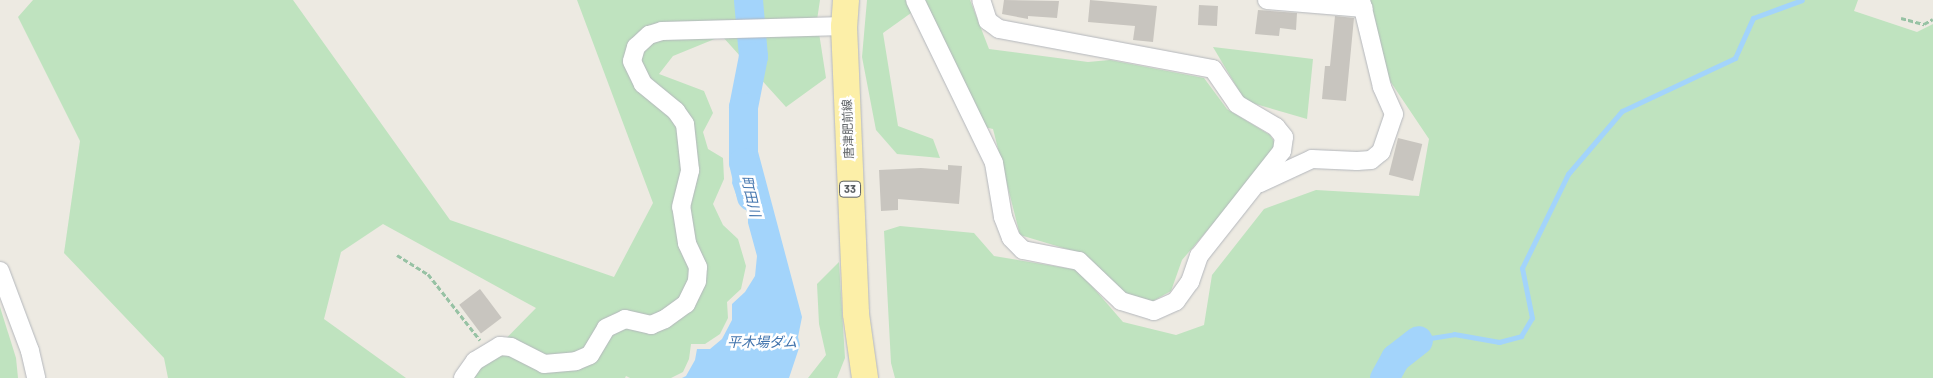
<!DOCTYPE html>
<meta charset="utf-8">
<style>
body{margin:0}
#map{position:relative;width:1933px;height:378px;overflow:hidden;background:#edeae2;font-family:Barlow,"Noto Sans JP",sans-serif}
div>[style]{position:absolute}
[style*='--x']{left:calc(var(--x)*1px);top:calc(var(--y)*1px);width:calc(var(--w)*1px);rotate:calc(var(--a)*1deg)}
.green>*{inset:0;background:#bfe3bf}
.water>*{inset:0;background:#a3d4fb}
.stream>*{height:5px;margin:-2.5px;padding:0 2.5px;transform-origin:2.5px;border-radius:2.5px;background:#a3d4fb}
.river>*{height:29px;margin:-14.5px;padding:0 14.5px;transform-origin:14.5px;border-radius:14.5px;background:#a3d4fb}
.building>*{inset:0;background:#c8c5bf;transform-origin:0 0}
.path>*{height:3px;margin-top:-1.5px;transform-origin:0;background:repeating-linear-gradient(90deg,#97c2a4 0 5px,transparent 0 7.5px)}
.roads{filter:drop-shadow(0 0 1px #b4b7bc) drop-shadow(0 0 1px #b4b7bc)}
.street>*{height:18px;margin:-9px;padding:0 9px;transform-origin:9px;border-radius:9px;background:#fff}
.primary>*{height:26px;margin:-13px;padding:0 13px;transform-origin:13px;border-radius:13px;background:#fcefa8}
span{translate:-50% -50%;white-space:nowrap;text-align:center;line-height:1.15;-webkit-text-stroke:5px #fff;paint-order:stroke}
.shield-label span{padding:1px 4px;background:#fff;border:1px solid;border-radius:4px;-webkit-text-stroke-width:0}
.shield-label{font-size:11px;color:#5a5e62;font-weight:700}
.street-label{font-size:12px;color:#5a5e62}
.water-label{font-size:14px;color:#4274ad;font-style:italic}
</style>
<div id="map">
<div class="green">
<i style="clip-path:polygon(33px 0,293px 0,450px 220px,614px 277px,653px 203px,577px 0,820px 0,817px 20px,826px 78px,786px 107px,722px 36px,673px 56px,659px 74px,704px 91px,713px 113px,703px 132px,708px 149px,723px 158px,724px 179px,713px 204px,723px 225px,738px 239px,746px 266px,741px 289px,727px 302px,728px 318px,720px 334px,705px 344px,691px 344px,689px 359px,683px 372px,671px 378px,630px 378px,626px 376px,625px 378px,467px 378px,536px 308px,383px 224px,341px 252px,324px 319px,406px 378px,168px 378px,164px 358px,64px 253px,80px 141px,18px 17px)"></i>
<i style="clip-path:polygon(867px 0,970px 0,989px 49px,1088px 62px,1110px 60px,1204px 78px,1227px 109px,1270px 135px,1278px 148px,1182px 260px,1171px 291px,1146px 305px,1119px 292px,1080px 253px,1020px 235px,993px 129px,980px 126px,925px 3px,883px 33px,898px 126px,933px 139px,940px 158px,897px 154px,876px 130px,862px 57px)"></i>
<i style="clip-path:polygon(1369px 0,1858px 0,1854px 11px,1917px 32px,1933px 24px,1933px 378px,895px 378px,891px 363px,884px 231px,900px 226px,974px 233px,994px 256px,1078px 270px,1123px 322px,1176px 335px,1204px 325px,1212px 275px,1264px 209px,1316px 190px,1419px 196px,1429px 139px,1388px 78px)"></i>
<i style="clip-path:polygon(1213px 47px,1313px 59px,1307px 119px,1245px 101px)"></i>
<i style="clip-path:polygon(839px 262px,845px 358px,837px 378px,808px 378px,826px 355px,819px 324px,817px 284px)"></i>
<i style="clip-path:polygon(0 307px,16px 358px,18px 378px,0 378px)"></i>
</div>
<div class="water">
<i style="clip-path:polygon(756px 144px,802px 317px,798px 337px,800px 345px,789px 378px,682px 378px,686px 376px,695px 360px,697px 349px,710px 349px,722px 339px,732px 320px,732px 304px,745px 292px,755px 276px,757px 256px,748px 223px,748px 214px,745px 206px,738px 200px,732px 183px,734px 168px,738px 158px,755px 159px)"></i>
</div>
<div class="stream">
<i style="--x:1418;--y:340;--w:36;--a:-9"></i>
<i style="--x:1454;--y:334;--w:46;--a:10.1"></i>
<i style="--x:1499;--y:342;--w:23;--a:-15"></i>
<i style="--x:1521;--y:336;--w:21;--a:-59"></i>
<i style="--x:1532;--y:318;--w:51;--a:-101.3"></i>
<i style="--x:1522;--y:268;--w:105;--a:-63.9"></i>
<i style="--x:1568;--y:174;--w:83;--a:-49.4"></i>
<i style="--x:1622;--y:111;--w:125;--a:-25.1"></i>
<i style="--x:1735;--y:58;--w:44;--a:-65.8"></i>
<i style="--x:1753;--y:18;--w:52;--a:-20.2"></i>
</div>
<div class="river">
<i style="--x:748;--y:0;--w:56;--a:84.9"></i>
<i style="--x:753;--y:56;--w:52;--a:101.1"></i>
<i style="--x:743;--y:107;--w:55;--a:90"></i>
<i style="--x:743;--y:162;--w:35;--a:77"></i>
<i style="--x:1384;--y:378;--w:23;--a:-61"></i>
<i style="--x:1395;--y:358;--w:29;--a:-38"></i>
</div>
<div class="building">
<i style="clip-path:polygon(1004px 0,1059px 1px,1057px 18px,1028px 16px,1028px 19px,1002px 14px)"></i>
<i style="clip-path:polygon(1090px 0,1157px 6px,1153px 42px,1133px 40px,1135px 26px,1088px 22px)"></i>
<i style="left:1199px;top:5px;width:19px;height:20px;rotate:3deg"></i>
<i style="clip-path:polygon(1258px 10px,1297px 13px,1296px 30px,1280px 28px,1279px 36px,1255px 34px)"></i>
<i style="clip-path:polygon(1335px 16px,1354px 18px,1346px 101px,1322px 99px,1325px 66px,1330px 66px)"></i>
<i style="left:1398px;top:138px;width:25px;height:38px;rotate:14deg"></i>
<i style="clip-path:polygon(948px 165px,962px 166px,959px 204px,898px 199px,898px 210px,881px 211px,879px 170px,921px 168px,948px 170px)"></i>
<i style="left:480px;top:289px;width:36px;height:26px;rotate:53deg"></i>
</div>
<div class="path">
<i style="--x:1901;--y:18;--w:24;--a:15"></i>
<i style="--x:1924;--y:24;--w:10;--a:-29"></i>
<i style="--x:397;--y:255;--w:36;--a:32"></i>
<i style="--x:428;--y:274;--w:84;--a:51.8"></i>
</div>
<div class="roads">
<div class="street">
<i style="--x:915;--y:0;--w:181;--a:64.1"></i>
<i style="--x:994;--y:163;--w:55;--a:80.5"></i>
<i style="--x:1003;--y:217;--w:22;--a:69"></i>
<i style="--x:1011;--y:238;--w:17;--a:45"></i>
<i style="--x:1023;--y:250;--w:57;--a:11.1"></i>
<i style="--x:1079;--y:261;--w:58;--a:43.6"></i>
<i style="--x:1121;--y:301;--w:34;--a:17"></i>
<i style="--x:1154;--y:311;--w:24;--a:-24"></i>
<i style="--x:1176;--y:301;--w:24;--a:-54"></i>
<i style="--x:1190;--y:282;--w:28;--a:-71"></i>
<i style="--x:1199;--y:256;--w:134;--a:-51.7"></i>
<i style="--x:1282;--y:151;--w:14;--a:-82"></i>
<i style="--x:1284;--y:137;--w:13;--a:-129"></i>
<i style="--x:1276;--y:127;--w:45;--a:-149.5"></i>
<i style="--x:1237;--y:104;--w:42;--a:-124.4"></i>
<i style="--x:1213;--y:69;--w:218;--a:-169.4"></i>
<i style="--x:999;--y:29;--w:14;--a:-144"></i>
<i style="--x:988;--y:21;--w:22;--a:-108"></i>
<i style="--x:1267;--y:0;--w:97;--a:4.7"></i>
<i style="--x:1260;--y:183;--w:57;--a:-24.8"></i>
<i style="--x:1312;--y:159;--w:45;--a:2.5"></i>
<i style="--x:1357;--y:161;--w:14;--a:-4"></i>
<i style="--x:1371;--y:160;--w:13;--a:-39"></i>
<i style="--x:1381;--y:152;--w:40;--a:-71.1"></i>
<i style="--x:1394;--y:114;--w:30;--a:-114"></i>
<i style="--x:1382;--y:87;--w:89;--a:-103.6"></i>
<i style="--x:0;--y:271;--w:85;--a:69.4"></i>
<i style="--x:30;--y:351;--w:28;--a:77"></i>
<i style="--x:463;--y:378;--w:21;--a:-55"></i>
<i style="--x:475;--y:361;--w:29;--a:-31"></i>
<i style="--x:500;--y:346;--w:11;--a:5"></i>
<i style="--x:511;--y:347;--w:37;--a:27"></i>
<i style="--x:544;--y:364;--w:32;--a:-5"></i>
<i style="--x:576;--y:361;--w:15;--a:-23"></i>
<i style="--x:590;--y:355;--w:31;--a:-59"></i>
<i style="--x:606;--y:328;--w:21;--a:-25"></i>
<i style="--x:625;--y:319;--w:27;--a:13"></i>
<i style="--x:651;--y:325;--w:15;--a:-23"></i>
<i style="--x:665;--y:319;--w:26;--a:-36"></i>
<i style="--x:686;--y:304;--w:25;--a:-64"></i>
<i style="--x:697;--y:281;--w:14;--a:-86"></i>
<i style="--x:698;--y:267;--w:26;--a:-115"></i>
<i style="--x:687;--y:243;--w:36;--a:-99"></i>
<i style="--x:681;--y:207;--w:38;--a:-76"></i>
<i style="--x:690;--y:170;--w:46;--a:-96.2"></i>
<i style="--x:685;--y:124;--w:16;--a:-125"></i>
<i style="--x:676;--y:111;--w:43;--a:-140.7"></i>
<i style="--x:643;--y:84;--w:25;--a:-116"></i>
<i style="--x:632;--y:61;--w:15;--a:-74"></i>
<i style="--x:636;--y:47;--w:18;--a:-43"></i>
<i style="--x:649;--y:35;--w:14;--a:-17"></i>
<i style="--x:662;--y:31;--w:182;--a:-1.6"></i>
</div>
<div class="primary">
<i style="--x:846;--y:0;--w:26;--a:94"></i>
<i style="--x:844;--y:26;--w:288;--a:87.6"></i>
<i style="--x:856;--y:314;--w:65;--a:82"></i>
</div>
</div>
<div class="shield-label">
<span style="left:850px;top:189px">33</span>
</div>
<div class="street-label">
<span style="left:848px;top:129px;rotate:-92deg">唐津肥前線</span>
</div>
<div class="water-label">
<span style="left:751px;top:196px;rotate:77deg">町田川</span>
<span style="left:762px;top:342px">平木場ダム</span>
</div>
</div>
